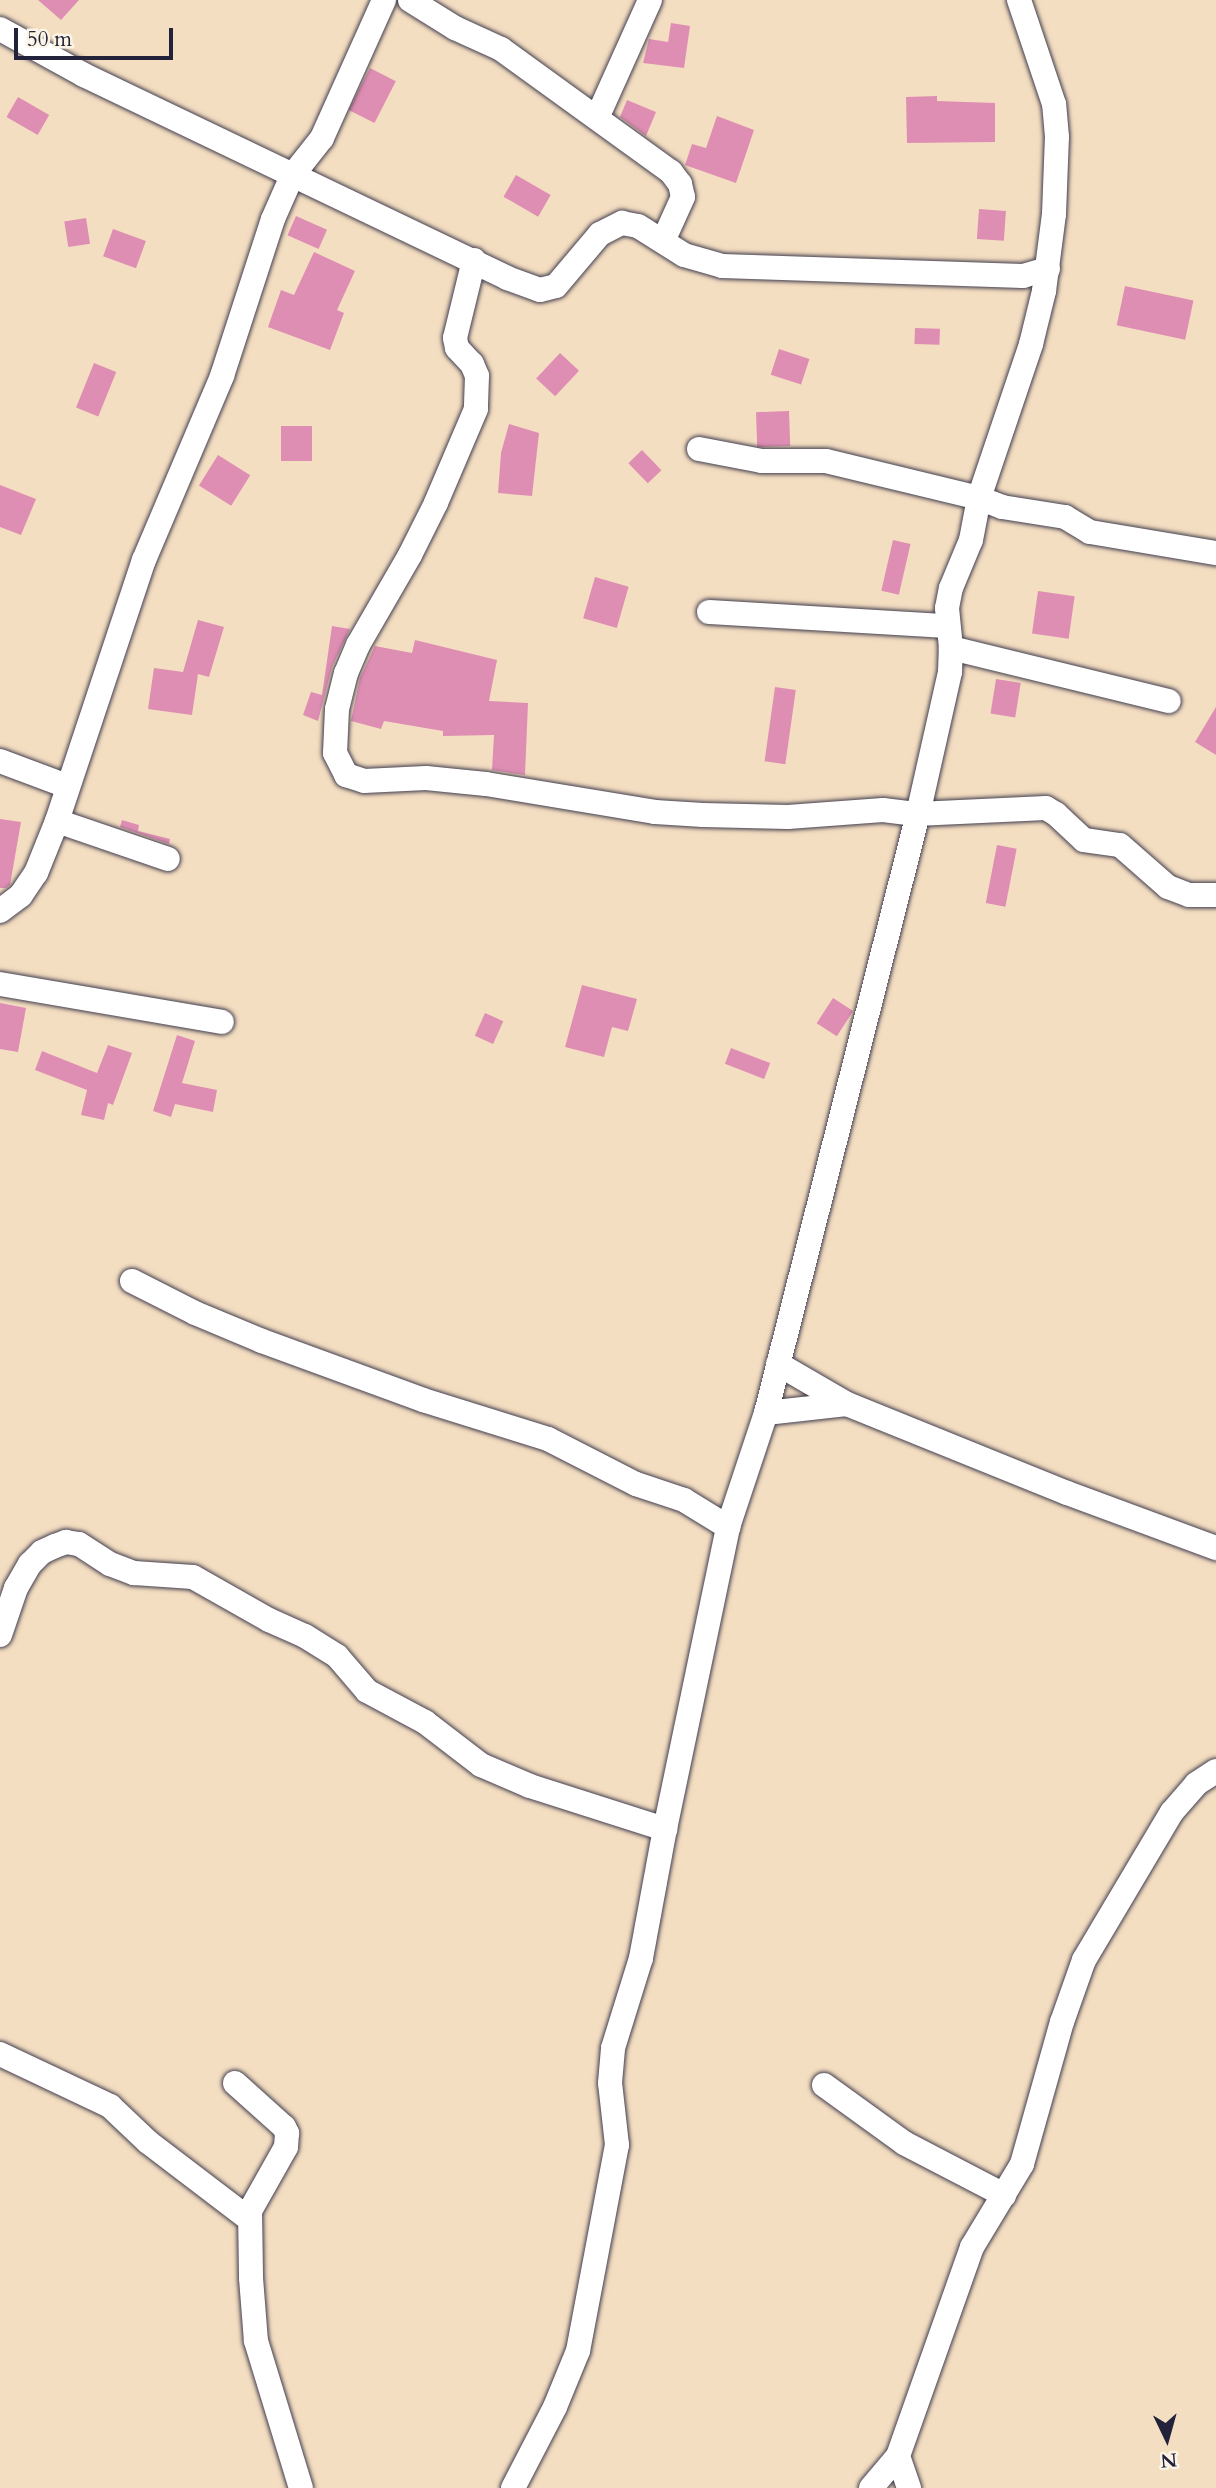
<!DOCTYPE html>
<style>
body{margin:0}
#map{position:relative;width:1216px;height:2488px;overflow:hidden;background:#f4dec1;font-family:Cardo,serif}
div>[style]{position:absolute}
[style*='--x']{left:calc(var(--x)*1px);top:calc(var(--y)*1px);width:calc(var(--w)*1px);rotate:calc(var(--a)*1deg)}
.building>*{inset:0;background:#df8eb3;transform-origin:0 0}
.roads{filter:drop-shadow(0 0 2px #423e4f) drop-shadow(0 0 2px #423e4f)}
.street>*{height:24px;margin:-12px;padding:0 12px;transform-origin:12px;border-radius:12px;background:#fff}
span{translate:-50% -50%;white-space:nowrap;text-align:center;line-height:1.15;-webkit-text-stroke:5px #fcf5e5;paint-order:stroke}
.north{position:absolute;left:1132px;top:2404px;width:70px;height:70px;-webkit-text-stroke:5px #fcf5e5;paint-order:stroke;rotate:175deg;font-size:19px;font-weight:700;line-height:28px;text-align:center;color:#22223b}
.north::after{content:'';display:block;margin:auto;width:24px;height:32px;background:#22223b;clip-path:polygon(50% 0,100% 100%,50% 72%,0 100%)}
.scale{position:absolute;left:14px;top:28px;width:159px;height:32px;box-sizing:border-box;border:4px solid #22223b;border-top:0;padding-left:9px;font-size:21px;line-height:24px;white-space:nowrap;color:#22223b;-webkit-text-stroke:5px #fcf5e5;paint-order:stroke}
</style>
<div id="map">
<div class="building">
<i style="clip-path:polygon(38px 0,79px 0,61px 20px)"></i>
<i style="clip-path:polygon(671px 23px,690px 26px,684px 68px,643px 63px,649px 39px,668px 42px)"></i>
<i style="left:370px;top:68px;width:29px;height:47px;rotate:27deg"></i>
<i style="clip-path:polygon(937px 96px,937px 101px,995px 103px,995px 142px,907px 143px,906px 97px)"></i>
<i style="left:18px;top:97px;width:36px;height:23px;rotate:30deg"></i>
<i style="clip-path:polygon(627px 100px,656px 112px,646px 136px,620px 117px)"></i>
<i style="clip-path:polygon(717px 116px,754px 130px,736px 183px,685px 165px,692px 144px,706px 148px)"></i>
<i style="left:516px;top:175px;width:40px;height:25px;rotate:30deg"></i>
<i style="left:979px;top:209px;width:27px;height:30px;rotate:4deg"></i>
<i style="left:296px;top:216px;width:34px;height:21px;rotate:24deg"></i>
<i style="left:86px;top:218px;width:26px;height:22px;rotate:81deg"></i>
<i style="left:113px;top:229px;width:35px;height:29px;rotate:20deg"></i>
<i style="clip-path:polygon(314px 252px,355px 271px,337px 310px,344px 313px,330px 350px,268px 327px,281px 290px,294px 295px)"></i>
<i style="left:1125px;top:286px;width:70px;height:40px;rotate:12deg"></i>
<i style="left:915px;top:328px;width:25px;height:16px;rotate:2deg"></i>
<i style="left:779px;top:349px;width:32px;height:27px;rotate:18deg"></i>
<i style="left:560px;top:353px;width:26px;height:35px;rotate:43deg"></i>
<i style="left:94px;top:363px;width:24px;height:48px;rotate:22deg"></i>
<i style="left:789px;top:411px;width:35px;height:33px;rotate:88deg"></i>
<i style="clip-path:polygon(509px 424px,539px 433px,532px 496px,498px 493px,501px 453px)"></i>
<i style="left:281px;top:426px;width:31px;height:35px"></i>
<i style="left:642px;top:450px;width:28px;height:19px;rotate:46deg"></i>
<i style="left:218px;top:455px;width:38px;height:36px;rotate:32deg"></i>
<i style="clip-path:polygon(0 485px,36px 499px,21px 535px,0 527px)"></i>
<i style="left:893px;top:540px;width:18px;height:52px;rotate:13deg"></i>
<i style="left:595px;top:577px;width:35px;height:43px;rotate:16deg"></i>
<i style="left:1038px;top:591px;width:37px;height:43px;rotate:8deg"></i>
<i style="clip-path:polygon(198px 620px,224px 627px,209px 677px,198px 674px,192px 715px,148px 709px,154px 668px,183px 672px)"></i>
<i style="clip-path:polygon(332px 626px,350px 629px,332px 667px,318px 721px,303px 715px,311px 692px,322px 695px)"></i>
<i style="clip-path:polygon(415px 640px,497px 660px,489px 701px,528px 703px,525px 775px,492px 770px,494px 735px,443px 736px,443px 731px,384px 721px,381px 729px,351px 721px,360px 678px,375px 646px,412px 653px)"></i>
<i style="left:996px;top:679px;width:25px;height:35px;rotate:9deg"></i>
<i style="left:775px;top:687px;width:21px;height:75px;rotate:8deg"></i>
<i style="clip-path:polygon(1216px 707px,1216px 755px,1195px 742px)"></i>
<i style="clip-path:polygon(0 819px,21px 822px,10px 885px,6px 888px,0 888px)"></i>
<i style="clip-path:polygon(122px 820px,139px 825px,138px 831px,170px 839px,169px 844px,120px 827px)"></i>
<i style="left:997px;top:845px;width:20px;height:59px;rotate:11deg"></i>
<i style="clip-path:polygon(582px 985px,637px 999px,628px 1031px,612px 1027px,604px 1057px,565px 1047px)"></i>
<i style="left:833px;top:998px;width:24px;height:30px;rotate:33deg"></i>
<i style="clip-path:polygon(0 1003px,26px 1008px,18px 1052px,0 1049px)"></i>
<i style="left:485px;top:1013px;width:20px;height:25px;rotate:24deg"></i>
<i style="clip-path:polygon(177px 1035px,195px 1041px,182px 1083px,217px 1090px,213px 1112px,175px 1104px,171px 1117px,153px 1111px)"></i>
<i style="clip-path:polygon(108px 1045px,132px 1053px,113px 1105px,108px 1103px,104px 1120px,81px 1115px,87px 1090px,35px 1070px,42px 1051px,97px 1073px)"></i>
<i style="left:731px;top:1048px;width:42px;height:17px;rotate:21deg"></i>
</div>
<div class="roads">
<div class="street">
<i style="--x:410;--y:0;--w:53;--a:31.9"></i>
<i style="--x:455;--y:28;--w:51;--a:24.5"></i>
<i style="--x:501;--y:49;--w:210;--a:35.9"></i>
<i style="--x:671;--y:172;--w:15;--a:53"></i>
<i style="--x:680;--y:184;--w:13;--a:77"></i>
<i style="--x:683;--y:197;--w:48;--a:114.4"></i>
<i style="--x:0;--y:29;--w:96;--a:28.7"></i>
<i style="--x:84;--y:75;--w:469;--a:25.6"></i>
<i style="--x:507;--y:278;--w:35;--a:20"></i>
<i style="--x:540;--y:290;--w:16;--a:-14"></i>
<i style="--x:556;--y:286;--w:68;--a:-49.8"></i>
<i style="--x:600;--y:234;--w:25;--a:-27"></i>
<i style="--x:622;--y:223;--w:16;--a:11"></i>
<i style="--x:638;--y:226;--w:54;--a:32.2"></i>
<i style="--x:684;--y:255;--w:40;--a:16"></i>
<i style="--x:722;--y:266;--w:301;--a:1.9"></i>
<i style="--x:1023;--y:276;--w:26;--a:-16"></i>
<i style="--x:597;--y:118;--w:129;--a:-65.8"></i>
<i style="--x:474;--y:260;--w:80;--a:103.7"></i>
<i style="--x:455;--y:338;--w:10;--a:79"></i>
<i style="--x:457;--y:348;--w:22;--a:47"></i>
<i style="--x:472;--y:364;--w:13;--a:67"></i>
<i style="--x:477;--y:376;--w:33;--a:92"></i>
<i style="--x:476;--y:409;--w:102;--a:113.1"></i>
<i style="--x:436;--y:503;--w:58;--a:116.6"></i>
<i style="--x:410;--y:555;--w:104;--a:120"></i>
<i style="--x:358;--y:645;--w:30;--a:113"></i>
<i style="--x:346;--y:673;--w:37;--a:104"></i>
<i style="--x:337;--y:709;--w:44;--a:92.6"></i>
<i style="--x:335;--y:753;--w:25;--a:63"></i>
<i style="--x:346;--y:775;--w:19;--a:18"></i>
<i style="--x:364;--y:781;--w:62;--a:-2.8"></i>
<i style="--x:426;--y:778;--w:60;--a:5.7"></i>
<i style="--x:486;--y:784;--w:171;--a:9.4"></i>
<i style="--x:655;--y:812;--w:48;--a:3.6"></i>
<i style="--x:703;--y:815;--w:85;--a:1.3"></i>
<i style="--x:788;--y:817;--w:95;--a:-4.2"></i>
<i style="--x:883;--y:810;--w:35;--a:7"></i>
<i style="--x:918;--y:814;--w:128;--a:-2.7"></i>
<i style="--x:1046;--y:808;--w:12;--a:31"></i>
<i style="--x:1056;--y:814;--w:38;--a:43"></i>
<i style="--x:1084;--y:840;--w:36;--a:8"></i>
<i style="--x:1120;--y:845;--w:64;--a:41.2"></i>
<i style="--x:1168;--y:887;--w:22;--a:21"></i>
<i style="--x:1189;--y:895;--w:27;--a:0"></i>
<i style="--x:699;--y:449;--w:64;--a:10.8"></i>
<i style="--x:762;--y:461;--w:64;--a:0"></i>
<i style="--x:826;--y:461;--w:157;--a:13.6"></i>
<i style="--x:979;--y:498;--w:25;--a:21"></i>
<i style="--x:1002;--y:507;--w:64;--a:9"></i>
<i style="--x:1065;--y:517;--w:29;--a:31"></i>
<i style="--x:1090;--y:532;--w:128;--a:9.5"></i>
<i style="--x:709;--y:612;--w:239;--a:3.4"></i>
<i style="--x:951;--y:648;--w:224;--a:13.7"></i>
<i style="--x:0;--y:761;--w:72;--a:20.5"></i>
<i style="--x:57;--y:821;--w:117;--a:18.9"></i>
<i style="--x:0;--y:911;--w:26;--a:-37"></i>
<i style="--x:21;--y:895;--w:27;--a:-56"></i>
<i style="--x:36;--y:873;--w:56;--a:-68"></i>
<i style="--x:57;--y:821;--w:275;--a:-71.6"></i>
<i style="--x:144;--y:560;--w:200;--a:-67"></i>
<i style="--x:222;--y:376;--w:165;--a:-72"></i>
<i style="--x:273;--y:219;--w:47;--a:-66.2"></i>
<i style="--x:292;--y:176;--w:48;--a:-51.7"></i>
<i style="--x:322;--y:138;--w:151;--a:-65.8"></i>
<i style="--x:0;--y:984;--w:225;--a:9.7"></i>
<i style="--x:132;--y:1281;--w:71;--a:26.9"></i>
<i style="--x:195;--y:1313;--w:73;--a:22.7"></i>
<i style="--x:262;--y:1341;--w:171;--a:20.1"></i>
<i style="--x:423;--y:1400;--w:131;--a:17.3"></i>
<i style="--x:548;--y:1439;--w:99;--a:27.1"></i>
<i style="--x:636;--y:1484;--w:51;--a:18.4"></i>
<i style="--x:684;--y:1500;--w:52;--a:31.5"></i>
<i style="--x:778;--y:1364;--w:80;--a:30.1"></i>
<i style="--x:847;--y:1404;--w:237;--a:22"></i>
<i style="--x:1067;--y:1493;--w:159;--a:20.3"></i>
<i style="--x:766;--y:1413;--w:81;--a:-6.3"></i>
<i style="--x:0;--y:1635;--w:50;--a:-71.2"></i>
<i style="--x:16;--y:1588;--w:28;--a:-60"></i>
<i style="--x:30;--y:1564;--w:17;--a:-45"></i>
<i style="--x:42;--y:1552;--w:14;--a:-25"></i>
<i style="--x:55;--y:1546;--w:12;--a:-20"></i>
<i style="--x:66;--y:1542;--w:13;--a:9"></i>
<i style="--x:79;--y:1544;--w:37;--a:33"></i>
<i style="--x:110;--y:1564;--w:26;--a:21"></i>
<i style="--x:134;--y:1573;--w:59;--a:3.9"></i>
<i style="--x:193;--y:1577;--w:87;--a:29.5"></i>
<i style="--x:269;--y:1620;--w:39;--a:24"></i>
<i style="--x:305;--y:1636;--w:38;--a:32"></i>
<i style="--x:337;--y:1656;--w:46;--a:49.4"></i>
<i style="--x:367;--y:1691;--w:66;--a:28.1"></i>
<i style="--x:425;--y:1722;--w:71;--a:37.5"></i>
<i style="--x:481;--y:1765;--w:53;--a:23.2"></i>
<i style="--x:530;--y:1786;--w:142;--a:17.7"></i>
<i style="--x:0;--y:2054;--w:122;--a:25.3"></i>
<i style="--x:110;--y:2106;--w:52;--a:43.5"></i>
<i style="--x:148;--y:2142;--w:127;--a:37.3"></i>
<i style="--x:235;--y:2083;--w:66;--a:41.9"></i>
<i style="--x:284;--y:2127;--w:7;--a:63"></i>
<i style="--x:287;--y:2133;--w:14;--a:94"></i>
<i style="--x:286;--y:2147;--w:73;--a:119.4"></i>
<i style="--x:250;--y:2211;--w:67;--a:89.1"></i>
<i style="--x:251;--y:2278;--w:63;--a:85.5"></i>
<i style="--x:256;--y:2341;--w:154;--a:73"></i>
<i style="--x:824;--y:2085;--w:99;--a:35.9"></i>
<i style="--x:904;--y:2143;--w:113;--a:27.5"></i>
<i style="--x:898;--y:2456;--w:34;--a:71"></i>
<i style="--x:513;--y:2488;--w:91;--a:-62.6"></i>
<i style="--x:555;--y:2407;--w:61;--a:-67.7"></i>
<i style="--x:578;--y:2351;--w:210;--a:-79.3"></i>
<i style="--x:617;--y:2145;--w:62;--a:-96.4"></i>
<i style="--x:610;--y:2083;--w:35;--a:-85"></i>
<i style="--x:613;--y:2048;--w:94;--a:-72.7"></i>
<i style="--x:641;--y:1958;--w:131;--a:-79.5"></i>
<i style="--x:665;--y:1829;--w:309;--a:-78.2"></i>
<i style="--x:728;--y:1527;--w:120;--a:-71.6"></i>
<i style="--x:766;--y:1413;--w:618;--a:-75.76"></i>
<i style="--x:918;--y:814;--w:146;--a:-77.3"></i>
<i style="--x:950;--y:672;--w:24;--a:-88"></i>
<i style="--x:951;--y:648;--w:40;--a:-95.7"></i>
<i style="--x:947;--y:608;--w:20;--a:-79"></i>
<i style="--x:951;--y:588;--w:52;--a:-67.4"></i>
<i style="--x:971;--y:540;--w:43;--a:-79.2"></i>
<i style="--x:979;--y:498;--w:163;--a:-71.3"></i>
<i style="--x:1031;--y:344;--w:55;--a:-76.2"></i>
<i style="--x:1044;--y:291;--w:78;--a:-82.6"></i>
<i style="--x:1054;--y:214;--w:77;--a:-87.8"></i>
<i style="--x:1057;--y:137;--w:33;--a:-95"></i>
<i style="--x:1054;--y:104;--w:110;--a:-108.6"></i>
<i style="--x:871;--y:2488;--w:42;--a:-49.8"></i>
<i style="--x:898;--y:2456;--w:222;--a:-70.5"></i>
<i style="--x:972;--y:2247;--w:97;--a:-58.9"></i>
<i style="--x:1022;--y:2164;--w:148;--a:-74.3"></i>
<i style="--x:1062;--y:2022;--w:66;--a:-70.5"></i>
<i style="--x:1084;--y:1960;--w:172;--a:-59.3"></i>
<i style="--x:1172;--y:1812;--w:37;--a:-49"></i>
<i style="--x:1196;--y:1784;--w:24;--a:-33"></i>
</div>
</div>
<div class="north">N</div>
<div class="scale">50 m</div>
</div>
